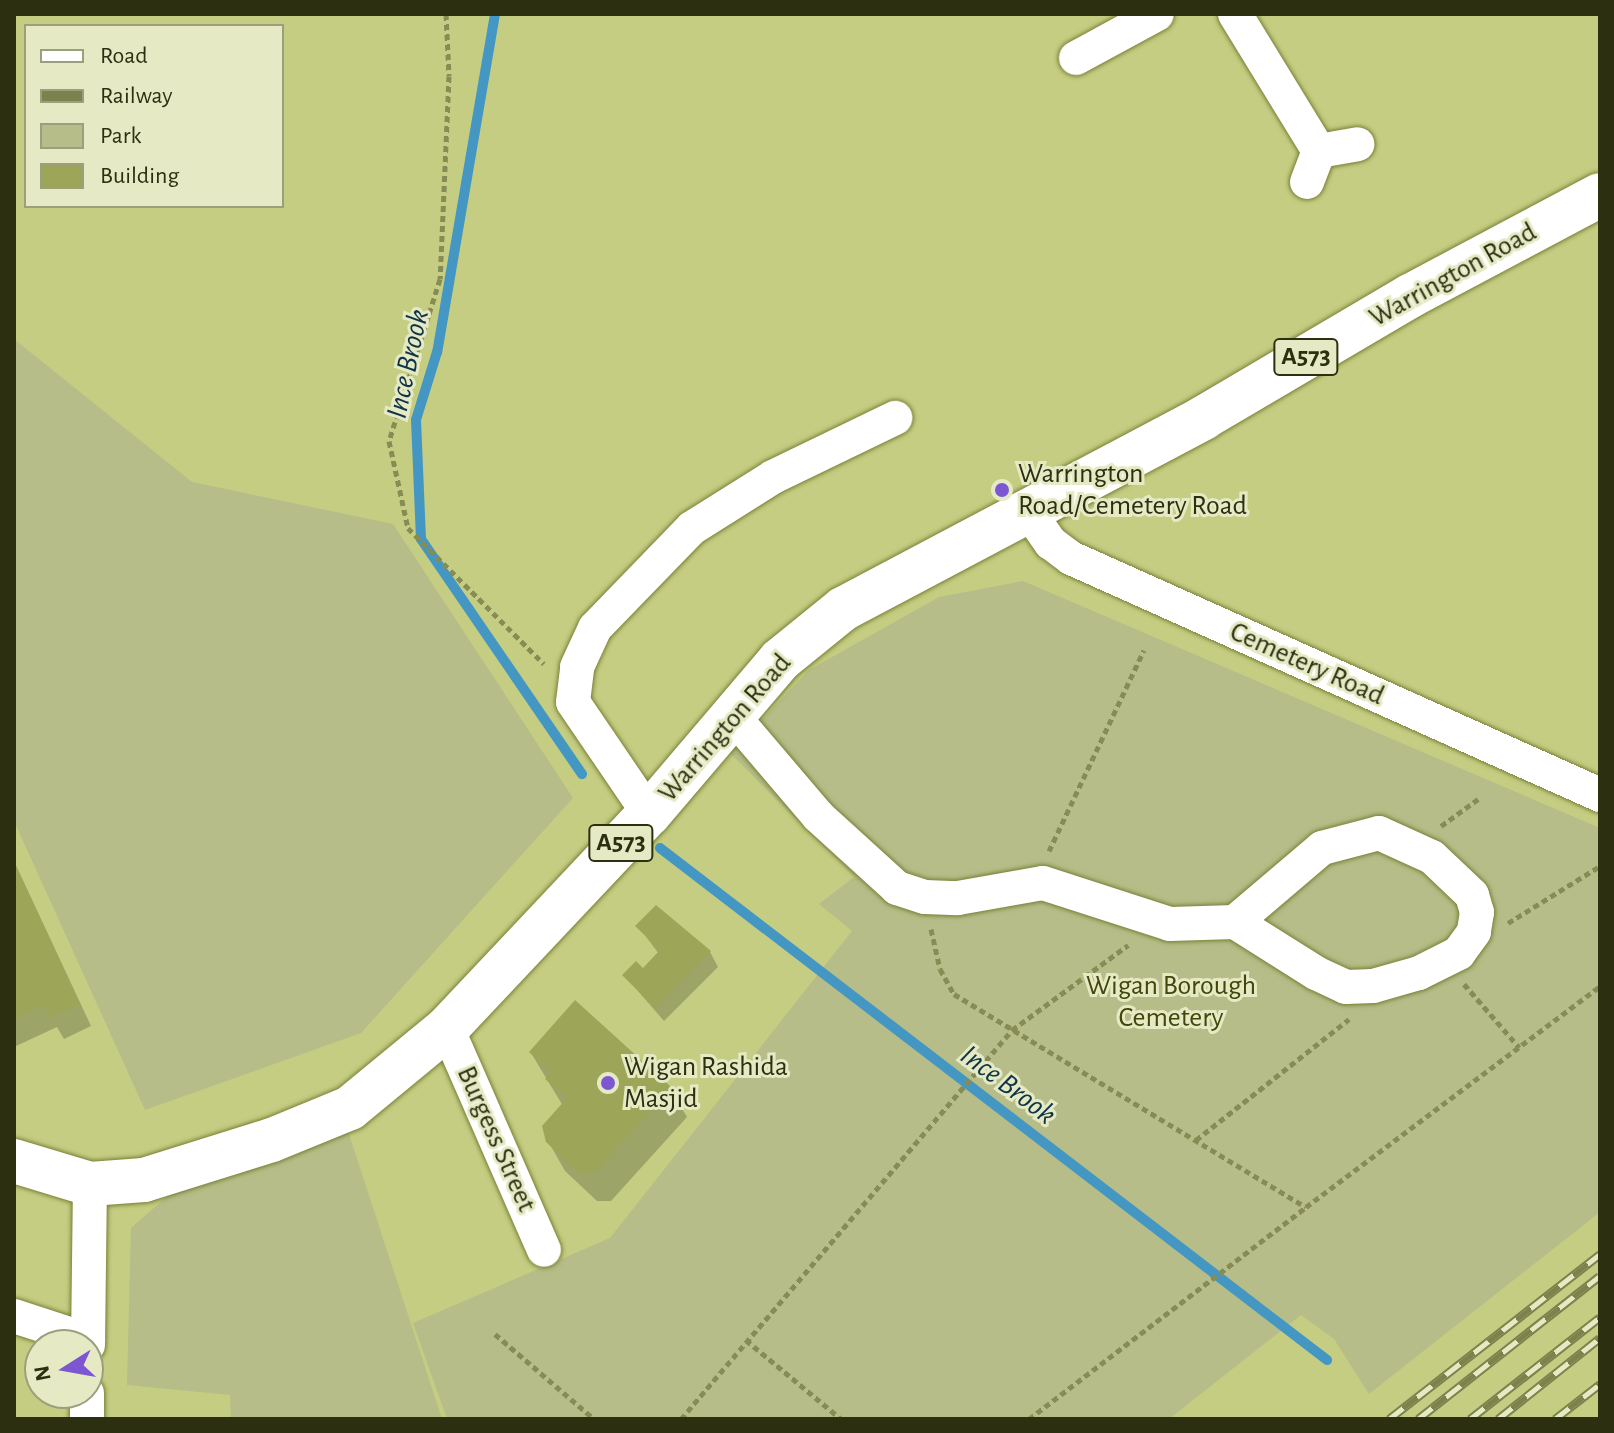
<!DOCTYPE html>
<style>
body{margin:0}
#map{position:relative;width:1614px;height:1433px;overflow:hidden;background:#c5cd82;font-family:"Alegreya Sans",sans-serif}
div>[style]{position:absolute}
[style*='--x']{left:calc(var(--x)*1px);top:calc(var(--y)*1px);width:calc(var(--w)*1px);rotate:calc(var(--a)*1deg)}
.green>*{inset:0;background:#b6bd88}
.shadow>*{inset:0;background:#0003}
.stream>*{height:10px;margin:-5px;padding:0 5px;transform-origin:5px;border-radius:5px;background:#4497c2}
.building>*{inset:0;background:#9da558}
.path>*{height:5px;margin-top:-2.5px;transform-origin:0;background:repeating-linear-gradient(90deg,#868c53 0 6px,transparent 0 10px)}
.roads{filter:drop-shadow(0 0 2px #7a8137) drop-shadow(0 0 2px #7a8137)}
.minor>*{height:34px;margin:-17px;padding:0 17px;transform-origin:17px;border-radius:17px;background:#fff}
.major>*{height:44px;margin:-22px;padding:0 22px;transform-origin:22px;border-radius:22px;background:#fff}
.rail>*{height:9px;margin-top:-4.5px;transform-origin:0;background:repeating-linear-gradient(90deg,#e5eac5 0 18px,#7c824c 0 36px);box-sizing:border-box;border-block:2px solid #7c824c}
.dots>*{width:22px;height:22px;translate:-50% -50%;box-sizing:border-box;border:4px solid #e5eac5;border-radius:50%}
span{translate:-50% -50%;white-space:nowrap;text-align:center;line-height:1.15;-webkit-text-stroke:6px #e5eac5;paint-order:stroke}
.shield-label span{padding:2px 6px;background:#e5eac5;border:2px solid;border-radius:6px;-webkit-text-stroke-width:0}
.shield-label{font-size:26px;color:#2c2f10;font-weight:700}
.street-label{font-size:28px;color:#2c2f10}
.poi-label{font-size:28px;color:#2c2f10}
.left{translate:0 -50%;text-align:left}
.park-label{font-size:28px;color:#424609}
.water-label{font-size:30px;color:#0f3446;font-style:italic}
.frame{position:absolute;inset:0;border:16px solid #2c2f10;pointer-events:none}
.legend{position:absolute;left:24px;top:24px;width:260px;height:184px;box-sizing:border-box;background:#e5eac5;border:2px solid #9b9f7d;margin:0;padding:10px 14px;list-style:none;font-size:24px;color:#2c2f10}
.legend li{display:flex;align-items:center;gap:16px;height:40px}
.legend b{width:40px;border:2px solid #9b9f7d}
.north{position:absolute;left:24px;top:1329px;width:80px;height:80px;box-sizing:border-box;background:#e5eac5;border:2px solid #9b9f7d;border-radius:50%;rotate:259deg;font-size:22px;font-weight:700;line-height:32px;text-align:center;color:#2c2f10}
.north::after{content:'';display:block;margin:auto;width:28px;height:36px;background:#7c57d1;clip-path:polygon(50% 0,100% 100%,50% 72%,0 100%)}
</style>
<div id="map">
<div class="green">
<i style="clip-path:polygon(14px 339px,192px 482px,393px 524px,573px 798px,361px 1033px,145px 1110px,14px 821px)"></i>
<i style="clip-path:polygon(1023px 581px,1600px 828px,1600px 1212px,1369px 1394px,1334px 1339px,1301px 1315px,1169px 1419px,447px 1419px,413px 1323px,610px 1238px,852px 931px,819px 904px,854px 877px,730px 753px,809px 670px,939px 597px)"></i>
<i style="clip-path:polygon(348px 1131px,442px 1419px,231px 1419px,230px 1395px,127px 1385px,131px 1228px,182px 1183px)"></i>
</div>
<div class="shadow">
<i style="clip-path:polygon(14px 861px,91px 1026px,64px 1039px,57px 1027px,14px 1047px)"></i>
<i style="clip-path:polygon(638px 926px,710px 952px,718px 967px,664px 1021px,625px 976px,643px 970px,659px 954px)"></i>
<i style="clip-path:polygon(531px 1053px,670px 1088px,687px 1117px,611px 1201px,597px 1201px,565px 1171px,548px 1141px,563px 1106px)"></i>
</div>
<div class="stream">
<i style="--x:495;--y:14;--w:343;--a:99.7"></i>
<i style="--x:437;--y:352;--w:71;--a:107.2"></i>
<i style="--x:416;--y:420;--w:119;--a:87.6"></i>
<i style="--x:421;--y:539;--w:285;--a:55.6"></i>
<i style="--x:660;--y:848;--w:841;--a:37.51"></i>
</div>
<div class="building">
<i style="clip-path:polygon(14px 862px,80px 1004px,50px 1018px,44px 1005px,14px 1019px)"></i>
<i style="clip-path:polygon(656px 905px,711px 951px,655px 1008px,622px 975px,636px 961px,643px 968px,660px 950px,635px 926px)"></i>
<i style="clip-path:polygon(575px 1000px,671px 1087px,595px 1173px,578px 1172px,546px 1142px,542px 1126px,567px 1098px,545px 1079px,551px 1072px,529px 1052px)"></i>
</div>
<div class="path">
<i style="--x:446;--y:14;--w:62;--a:87.2"></i>
<i style="--x:449;--y:76;--w:203;--a:92.5"></i>
<i style="--x:440;--y:279;--w:170;--a:107.5"></i>
<i style="--x:389;--y:441;--w:89;--a:77.7"></i>
<i style="--x:408;--y:528;--w:192;--a:45"></i>
<i style="--x:1441;--y:826;--w:46;--a:-36.1"></i>
<i style="--x:1049;--y:851;--w:222;--a:-64.7"></i>
<i style="--x:1508;--y:923;--w:108;--a:-31.8"></i>
<i style="--x:931;--y:929;--w:41;--a:77.3"></i>
<i style="--x:940;--y:969;--w:29;--a:61"></i>
<i style="--x:954;--y:994;--w:411;--a:31.2"></i>
<i style="--x:1306;--y:1207;--w:368;--a:-36.9"></i>
<i style="--x:1464;--y:984;--w:84;--a:48.9"></i>
<i style="--x:1196;--y:1140;--w:195;--a:-38.3"></i>
<i style="--x:495;--y:1334;--w:130;--a:40.6"></i>
<i style="--x:746;--y:1340;--w:124;--a:39.7"></i>
<i style="--x:681;--y:1419;--w:511;--a:-49.61"></i>
<i style="--x:1012;--y:1030;--w:144;--a:-36.2"></i>
<i style="--x:1029;--y:1419;--w:351;--a:-37.4"></i>
</div>
<div class="roads">
<div class="minor">
<i style="--x:1235;--y:14;--w:161;--a:58.5"></i>
<i style="--x:1076;--y:58;--w:92;--a:-28.5"></i>
<i style="--x:1307;--y:182;--w:33;--a:-69"></i>
<i style="--x:1319;--y:151;--w:39;--a:-10"></i>
<i style="--x:1029;--y:512;--w:38;--a:55"></i>
<i style="--x:1051;--y:543;--w:25;--a:37"></i>
<i style="--x:1071;--y:558;--w:580;--a:24.13"></i>
<i style="--x:733;--y:716;--w:131;--a:49.6"></i>
<i style="--x:818;--y:816;--w:107;--a:42.3"></i>
<i style="--x:897;--y:888;--w:29;--a:18"></i>
<i style="--x:925;--y:897;--w:33;--a:2"></i>
<i style="--x:958;--y:898;--w:86;--a:-10"></i>
<i style="--x:1043;--y:883;--w:133;--a:17.9"></i>
<i style="--x:1170;--y:924;--w:65;--a:-1.8"></i>
<i style="--x:1235;--y:922;--w:114;--a:-40.4"></i>
<i style="--x:1322;--y:848;--w:59;--a:-14.7"></i>
<i style="--x:1379;--y:833;--w:58;--a:24.4"></i>
<i style="--x:1432;--y:857;--w:55;--a:43.5"></i>
<i style="--x:1472;--y:895;--w:18;--a:74"></i>
<i style="--x:1477;--y:912;--w:20;--a:99"></i>
<i style="--x:1474;--y:932;--w:26;--a:126"></i>
<i style="--x:1459;--y:953;--w:45;--a:153.4"></i>
<i style="--x:1419;--y:973;--w:48;--a:164.2"></i>
<i style="--x:1373;--y:986;--w:27;--a:178"></i>
<i style="--x:1346;--y:987;--w:33;--a:-155"></i>
<i style="--x:1316;--y:973;--w:96;--a:-147.8"></i>
<i style="--x:649;--y:814;--w:135;--a:-124.2"></i>
<i style="--x:573;--y:702;--w:35;--a:-83"></i>
<i style="--x:577;--y:667;--w:43;--a:-65.2"></i>
<i style="--x:595;--y:628;--w:139;--a:-45.9"></i>
<i style="--x:692;--y:528;--w:96;--a:-32.2"></i>
<i style="--x:773;--y:477;--w:136;--a:-25.8"></i>
<i style="--x:447;--y:1028;--w:242;--a:66.4"></i>
<i style="--x:14;--y:1316;--w:78;--a:18"></i>
<i style="--x:88;--y:1345;--w:161;--a:-89.3"></i>
<i style="--x:87;--y:1419;--w:26;--a:-90"></i>
</div>
<div class="major">
<i style="--x:14;--y:1161;--w:79;--a:16.8"></i>
<i style="--x:90;--y:1184;--w:54;--a:-4.2"></i>
<i style="--x:144;--y:1180;--w:134;--a:-17.4"></i>
<i style="--x:272;--y:1140;--w:84;--a:-22.3"></i>
<i style="--x:350;--y:1108;--w:126;--a:-39.5"></i>
<i style="--x:447;--y:1028;--w:294;--a:-46.7"></i>
<i style="--x:649;--y:814;--w:202;--a:-49.6"></i>
<i style="--x:780;--y:660;--w:81;--a:-39"></i>
<i style="--x:843;--y:609;--w:408;--a:-27.9"></i>
<i style="--x:1203;--y:418;--w:240;--a:-30.5"></i>
<i style="--x:1410;--y:296;--w:215;--a:-28"></i>
</div>
</div>
<div class="rail">
<i style="--x:1389;--y:1419;--w:268;--a:-38"></i>
<i style="--x:1418;--y:1419;--w:231;--a:-38.2"></i>
<i style="--x:1470;--y:1419;--w:165;--a:-38.1"></i>
<i style="--x:1498;--y:1419;--w:130;--a:-38.5"></i>
<i style="--x:1555;--y:1419;--w:57;--a:-37.9"></i>
</div>
<div class="dots">
<i style="left:1002px;top:490px;background:#7c57d1"></i>
<i style="left:608px;top:1083px;background:#7c57d1"></i>
</div>
<div class="shield-label">
<span style="left:1306px;top:357px">A573</span>
<span style="left:621px;top:843px">A573</span>
</div>
<div class="street-label">
<span style="left:1453px;top:275px;rotate:-29deg">Warrington Road</span>
<span style="left:1307px;top:664px;rotate:24deg">Cemetery Road</span>
<span style="left:725px;top:728px;rotate:-49deg">Warrington Road</span>
<span style="left:496px;top:1139px;rotate:66deg">Burgess Street</span>
</div>
<div class="poi-label">
<span class="left" style="left:1018px;top:490px">Warrington<br>Road/Cemetery Road</span>
<span class="left" style="left:624px;top:1083px">Wigan Rashida<br>Masjid</span>
</div>
<div class="park-label">
<span style="left:1171px;top:1002px">Wigan Borough<br>Cemetery</span>
</div>
<div class="water-label">
<span style="left:408px;top:364px;rotate:-78deg">Ince Brook</span>
<span style="left:1008px;top:1085px;rotate:37deg">Ince Brook</span>
</div>
<div class="frame"></div>
<ul class="legend">
<li><b style="height:10px;background:#fff"></b>Road</li>
<li><b style="height:10px;background:#7c824c"></b>Railway</li>
<li><b style="height:22px;background:#b6bd88"></b>Park</li>
<li><b style="height:22px;background:#9da558"></b>Building</li>
</ul>
<div class="north">N</div>
</div>
